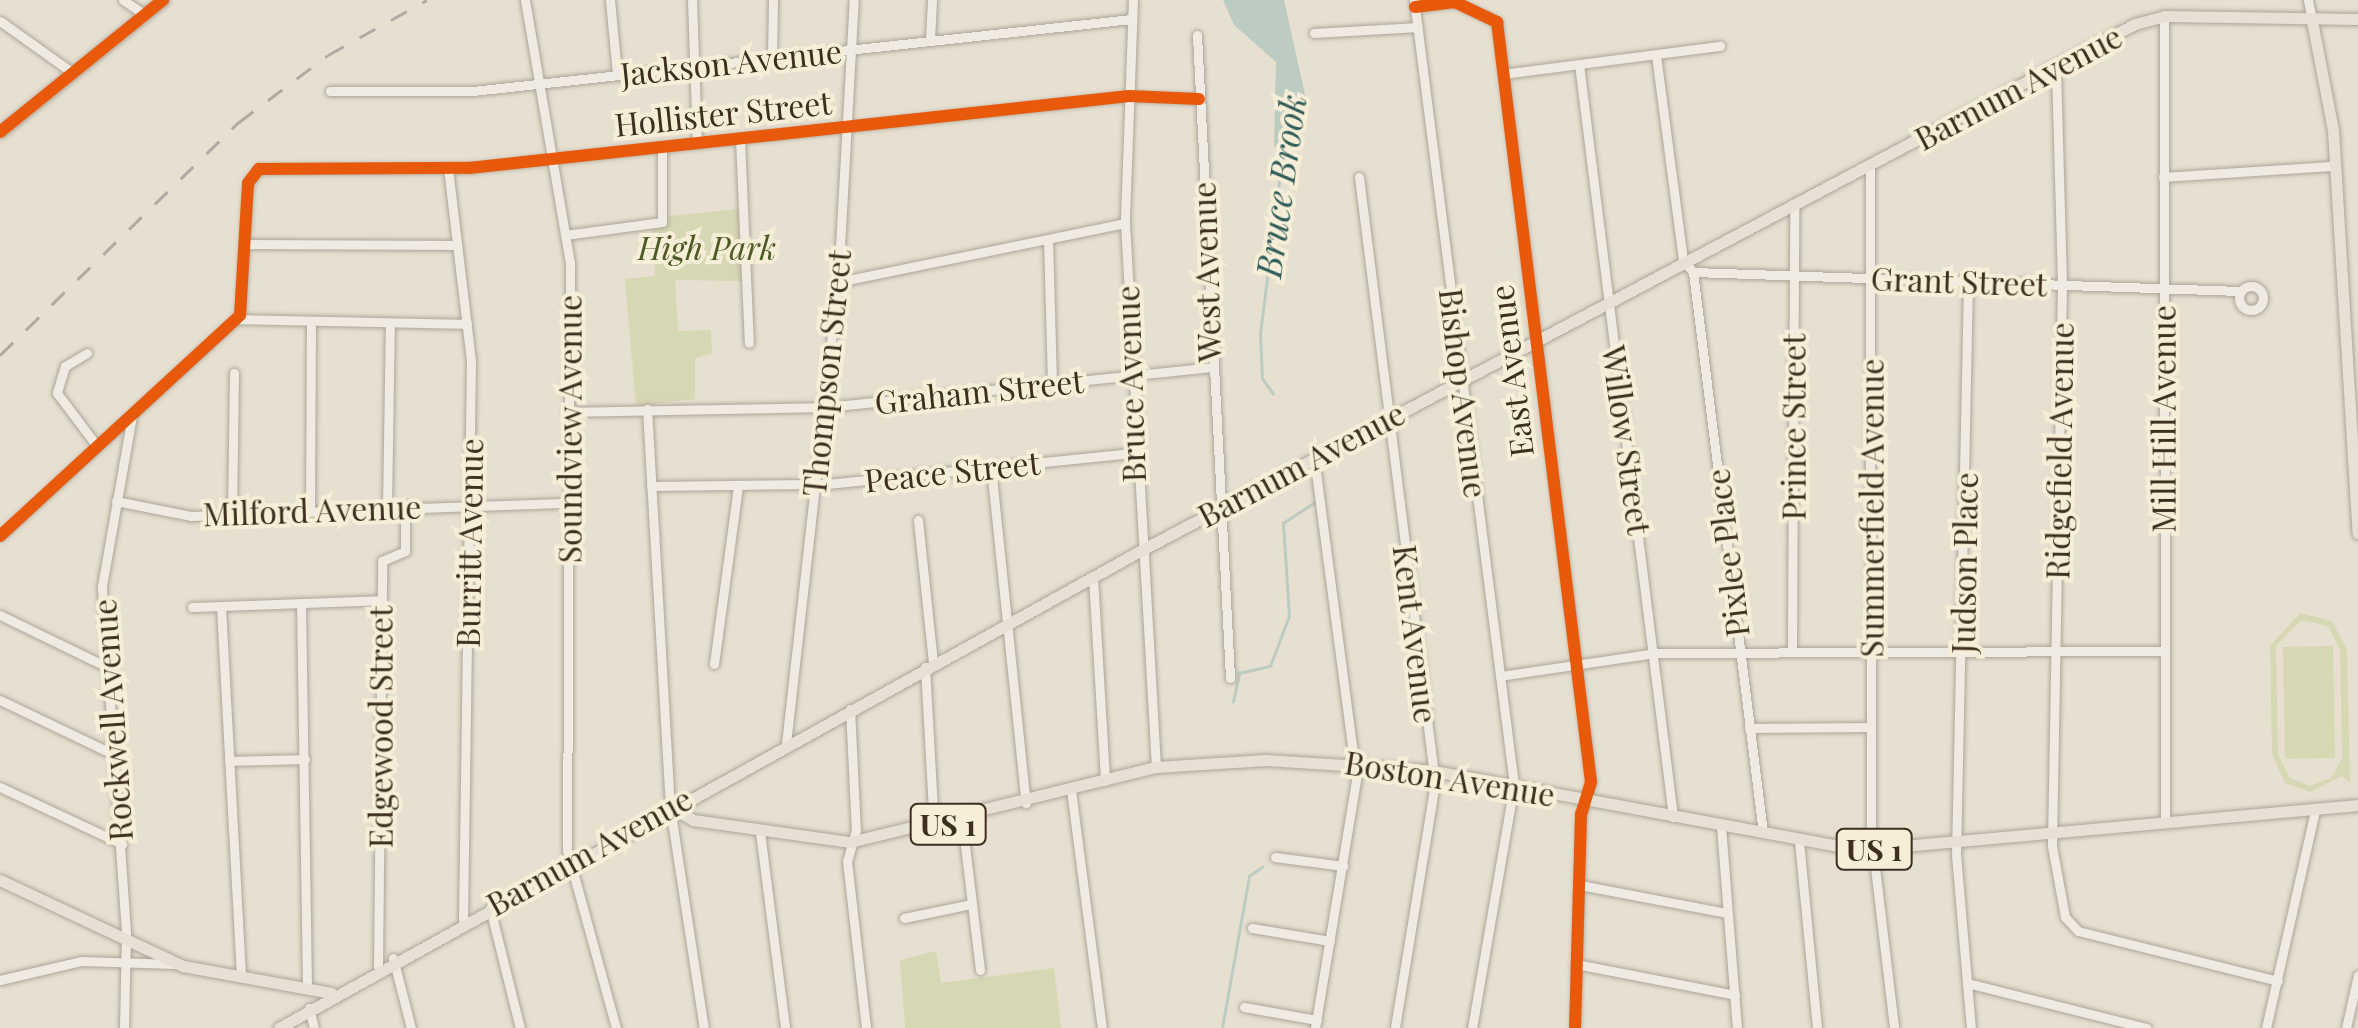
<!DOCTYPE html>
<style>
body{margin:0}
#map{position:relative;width:2358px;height:1028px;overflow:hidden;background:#e7e0d1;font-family:"Playfair Display",serif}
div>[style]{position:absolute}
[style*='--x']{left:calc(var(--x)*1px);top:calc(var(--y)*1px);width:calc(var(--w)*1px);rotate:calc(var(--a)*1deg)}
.green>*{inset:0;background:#d6d7b3;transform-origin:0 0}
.water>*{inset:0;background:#bcccc2}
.stream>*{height:2.5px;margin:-1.25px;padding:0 1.25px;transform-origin:1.25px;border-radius:1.25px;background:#bcccc2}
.roads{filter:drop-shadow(0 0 2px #ada599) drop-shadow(0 0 2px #ada599)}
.minor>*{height:9px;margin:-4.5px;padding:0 4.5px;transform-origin:4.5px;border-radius:4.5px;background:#efebe3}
.minor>.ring{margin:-4.5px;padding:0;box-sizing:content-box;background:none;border:9px solid #efebe3;border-radius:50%}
.major>*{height:11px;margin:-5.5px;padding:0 5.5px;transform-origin:5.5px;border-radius:5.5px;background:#e6e1d4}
.rail>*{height:2.5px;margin-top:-1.25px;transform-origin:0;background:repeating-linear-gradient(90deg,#afaaa2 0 18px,transparent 0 36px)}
.cycleway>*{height:12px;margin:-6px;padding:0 6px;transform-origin:6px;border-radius:6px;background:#e8590c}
span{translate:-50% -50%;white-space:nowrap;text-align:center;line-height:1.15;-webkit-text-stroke:8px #f7eed8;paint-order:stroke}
.shield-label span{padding:2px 8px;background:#f7eed8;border:2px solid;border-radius:8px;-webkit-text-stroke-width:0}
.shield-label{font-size:30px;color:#3d2e20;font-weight:700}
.street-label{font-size:32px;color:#3d2e20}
.park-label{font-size:32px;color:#4d5a26;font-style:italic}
.water-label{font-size:35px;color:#2f5d5a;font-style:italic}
</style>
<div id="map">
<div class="green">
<i style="clip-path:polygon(738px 209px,742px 281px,675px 280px,678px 331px,711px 330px,712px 354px,695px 358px,695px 399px,636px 406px,625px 279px,655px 276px,652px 231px,670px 216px)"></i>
<i style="clip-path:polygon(evenodd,2300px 613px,2332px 621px,2347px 650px,2350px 783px,2342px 776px,2310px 792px,2285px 783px,2272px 754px,2270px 646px,2300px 613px,2301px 620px,2328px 626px,2340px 650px,2342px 759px,2331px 778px,2310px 786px,2290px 778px,2278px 755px,2276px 646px,2301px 620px)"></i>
<i style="left:2333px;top:646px;width:112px;height:50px;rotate:89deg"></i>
<i style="clip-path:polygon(936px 951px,941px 983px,1054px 968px,1061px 1028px,905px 1028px,900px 960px)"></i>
</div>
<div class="water">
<i style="clip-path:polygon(1223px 0,1284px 0,1308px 108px,1289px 153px,1274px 146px,1276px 62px,1234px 25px)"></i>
</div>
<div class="stream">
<i style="--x:1273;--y:394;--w:19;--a:-125"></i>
<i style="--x:1262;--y:378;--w:44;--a:-92.6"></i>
<i style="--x:1260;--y:334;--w:185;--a:-82.9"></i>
<i style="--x:1233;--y:702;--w:30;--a:-78"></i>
<i style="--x:1239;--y:673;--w:32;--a:-13"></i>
<i style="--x:1270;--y:666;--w:53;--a:-69.2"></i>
<i style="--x:1289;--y:616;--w:93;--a:-93.7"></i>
<i style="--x:1283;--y:523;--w:42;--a:-33.3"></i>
<i style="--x:1222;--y:1028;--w:154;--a:-79.9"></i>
<i style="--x:1249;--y:876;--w:16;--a:-35"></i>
</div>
<div class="roads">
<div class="minor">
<i style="--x:123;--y:0;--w:27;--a:34"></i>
<i style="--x:525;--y:0;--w:267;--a:80.3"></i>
<i style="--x:570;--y:263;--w:587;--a:90.29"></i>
<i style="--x:567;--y:850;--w:185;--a:74.6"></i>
<i style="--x:610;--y:0;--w:74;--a:84.6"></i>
<i style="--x:692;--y:0;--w:144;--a:88"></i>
<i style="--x:1133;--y:0;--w:223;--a:92.1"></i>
<i style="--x:1125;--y:223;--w:545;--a:86.74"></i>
<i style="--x:1414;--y:0;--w:791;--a:82.74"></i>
<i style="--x:1514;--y:785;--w:247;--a:99.8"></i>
<i style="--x:2308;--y:0;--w:21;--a:79"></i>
<i style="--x:1415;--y:7;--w:40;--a:-7.1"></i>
<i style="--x:1455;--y:2;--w:47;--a:25.5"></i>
<i style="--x:1497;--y:22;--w:766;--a:82.95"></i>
<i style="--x:1591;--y:782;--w:34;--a:107"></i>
<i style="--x:1581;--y:814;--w:214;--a:91.6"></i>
<i style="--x:2164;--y:16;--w:806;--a:89.93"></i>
<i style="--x:0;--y:21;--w:90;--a:35.5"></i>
<i style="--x:1314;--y:33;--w:104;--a:-3.3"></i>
<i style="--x:1197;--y:35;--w:644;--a:87.06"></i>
<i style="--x:930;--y:40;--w:40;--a:-87.1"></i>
<i style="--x:1656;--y:55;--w:207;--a:82.5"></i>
<i style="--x:1683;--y:260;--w:16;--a:50"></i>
<i style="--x:1693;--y:272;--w:547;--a:1.99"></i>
<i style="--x:772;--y:58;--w:58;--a:-89"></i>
<i style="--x:1579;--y:64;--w:759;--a:82.88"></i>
<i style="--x:2056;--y:69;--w:214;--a:88.4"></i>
<i style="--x:2062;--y:283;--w:563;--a:91.02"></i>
<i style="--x:2052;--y:846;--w:72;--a:79.6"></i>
<i style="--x:2065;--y:917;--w:19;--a:47"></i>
<i style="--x:2078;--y:931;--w:206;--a:14"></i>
<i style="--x:1503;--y:74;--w:219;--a:-7.4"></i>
<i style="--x:330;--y:91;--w:143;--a:0"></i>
<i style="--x:473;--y:91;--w:663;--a:-6.24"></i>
<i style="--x:740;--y:139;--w:204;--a:87.5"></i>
<i style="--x:1870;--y:166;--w:668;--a:89.91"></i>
<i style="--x:1871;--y:834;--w:195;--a:83.2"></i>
<i style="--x:448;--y:168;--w:194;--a:83.2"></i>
<i style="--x:471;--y:361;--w:558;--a:90.82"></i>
<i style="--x:1359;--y:177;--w:611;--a:82.85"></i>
<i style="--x:1435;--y:783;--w:248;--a:99.3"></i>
<i style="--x:2163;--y:177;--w:172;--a:-3.7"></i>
<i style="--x:565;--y:235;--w:98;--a:-7.6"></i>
<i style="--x:662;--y:222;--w:74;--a:-90"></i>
<i style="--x:1048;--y:239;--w:144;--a:88.4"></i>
<i style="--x:248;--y:244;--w:209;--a:0.3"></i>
<i style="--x:1693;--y:272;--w:565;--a:82.89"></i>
<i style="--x:838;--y:282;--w:293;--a:-11.6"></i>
<i style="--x:1968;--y:283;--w:571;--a:91.2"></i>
<i style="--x:1956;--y:854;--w:175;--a:85.1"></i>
<i class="ring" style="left:2239px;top:286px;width:15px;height:15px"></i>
<i style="--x:237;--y:319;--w:230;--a:1.2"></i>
<i style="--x:87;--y:353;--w:26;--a:149"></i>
<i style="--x:65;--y:366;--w:28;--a:107"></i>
<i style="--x:57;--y:393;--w:66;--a:53"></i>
<i style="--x:647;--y:409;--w:399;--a:86.7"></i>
<i style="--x:670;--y:807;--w:224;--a:81.3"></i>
<i style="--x:568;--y:412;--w:258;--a:-1.1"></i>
<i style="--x:826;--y:407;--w:386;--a:-5.9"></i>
<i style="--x:1314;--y:457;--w:306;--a:82.5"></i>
<i style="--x:991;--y:467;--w:338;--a:84.1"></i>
<i style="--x:651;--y:486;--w:176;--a:-0.7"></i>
<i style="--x:827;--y:484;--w:307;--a:-5.8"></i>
<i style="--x:116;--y:501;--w:76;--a:11.3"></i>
<i style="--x:191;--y:516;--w:378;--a:-2"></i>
<i style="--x:387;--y:507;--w:183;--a:-89.1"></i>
<i style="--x:310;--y:511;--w:187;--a:-89.7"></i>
<i style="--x:232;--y:515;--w:142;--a:-89.2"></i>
<i style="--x:918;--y:520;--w:144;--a:84"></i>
<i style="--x:0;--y:536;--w:326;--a:-42.6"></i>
<i style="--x:240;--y:315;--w:132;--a:-86.5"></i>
<i style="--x:248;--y:183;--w:18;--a:-52"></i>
<i style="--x:259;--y:169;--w:210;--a:-0.3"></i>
<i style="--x:469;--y:168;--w:664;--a:-6.23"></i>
<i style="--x:1129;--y:96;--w:70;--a:2.5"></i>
<i style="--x:1093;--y:577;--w:204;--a:86.6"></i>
<i style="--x:301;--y:604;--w:380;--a:89.1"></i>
<i style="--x:192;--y:607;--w:189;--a:-2.1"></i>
<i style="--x:221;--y:607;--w:371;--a:86.9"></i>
<i style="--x:0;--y:615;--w:119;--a:25.9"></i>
<i style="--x:1792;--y:649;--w:445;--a:-89.7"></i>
<i style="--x:714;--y:664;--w:179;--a:-82.3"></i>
<i style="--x:925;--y:667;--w:160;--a:86.8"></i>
<i style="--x:1500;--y:676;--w:157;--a:-8.4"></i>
<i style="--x:1655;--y:653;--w:507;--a:-0.23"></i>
<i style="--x:0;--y:700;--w:127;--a:25.6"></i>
<i style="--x:850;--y:709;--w:121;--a:87.2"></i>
<i style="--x:856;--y:830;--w:32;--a:106"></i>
<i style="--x:847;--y:861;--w:168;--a:83.5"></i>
<i style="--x:1749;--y:728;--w:121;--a:-0.5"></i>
<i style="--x:786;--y:744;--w:465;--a:-83.6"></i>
<i style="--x:838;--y:282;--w:282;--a:-86.8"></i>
<i style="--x:229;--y:761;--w:76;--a:-1.5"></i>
<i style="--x:0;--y:787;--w:135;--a:25"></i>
<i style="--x:1071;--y:790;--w:240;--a:82.6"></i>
<i style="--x:962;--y:821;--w:150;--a:83.1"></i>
<i style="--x:1721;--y:826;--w:203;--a:85.5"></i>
<i style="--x:760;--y:832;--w:198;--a:82.7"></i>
<i style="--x:1799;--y:841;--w:188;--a:84.5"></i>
<i style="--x:1275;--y:857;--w:69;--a:7.5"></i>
<i style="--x:1580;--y:885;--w:150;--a:10.8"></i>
<i style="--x:490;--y:908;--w:124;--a:76"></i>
<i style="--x:904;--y:918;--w:68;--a:-11.8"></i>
<i style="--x:1252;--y:928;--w:79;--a:9.5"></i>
<i style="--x:393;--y:958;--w:72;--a:75.6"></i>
<i style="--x:1576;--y:964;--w:162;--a:11"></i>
<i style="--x:378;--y:966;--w:405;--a:-89.4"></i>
<i style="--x:382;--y:561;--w:25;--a:-23"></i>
<i style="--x:405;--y:551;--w:45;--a:-90"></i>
<i style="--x:0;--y:980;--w:83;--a:-13.2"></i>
<i style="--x:81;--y:961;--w:94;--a:1.8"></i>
<i style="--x:1967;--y:983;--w:185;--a:14.1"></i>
<i style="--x:1244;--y:1007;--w:74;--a:10.1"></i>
<i style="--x:309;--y:1008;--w:21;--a:76"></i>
<i style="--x:124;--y:1028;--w:96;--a:-88.8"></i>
<i style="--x:126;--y:932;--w:347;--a:-94"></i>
<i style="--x:102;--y:586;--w:173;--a:-80"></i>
<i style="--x:1315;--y:1028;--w:269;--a:-80.6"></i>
<i style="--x:2266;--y:1028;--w:223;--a:-77.3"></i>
<i style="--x:2346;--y:1028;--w:54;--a:-77.2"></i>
</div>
<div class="major">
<i style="--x:2312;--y:21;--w:111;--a:79.1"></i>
<i style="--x:2333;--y:130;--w:404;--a:86.5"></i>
<i style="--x:0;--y:132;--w:210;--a:-39"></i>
<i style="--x:670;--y:807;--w:26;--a:29"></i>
<i style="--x:693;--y:820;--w:159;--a:8"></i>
<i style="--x:850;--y:842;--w:315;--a:-13.8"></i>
<i style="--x:1156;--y:767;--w:110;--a:-3.6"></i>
<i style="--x:1266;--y:760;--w:168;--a:3.7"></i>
<i style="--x:1434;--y:771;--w:432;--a:10.5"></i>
<i style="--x:1859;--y:850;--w:501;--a:-5.15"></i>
<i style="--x:0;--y:880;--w:202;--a:25.2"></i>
<i style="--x:183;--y:966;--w:151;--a:10.3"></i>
<i style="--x:279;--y:1028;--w:984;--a:-28.99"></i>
<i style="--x:1140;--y:551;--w:1126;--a:-27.91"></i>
<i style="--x:2135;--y:24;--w:30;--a:-15"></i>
<i style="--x:2164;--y:16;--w:194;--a:0.9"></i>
</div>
</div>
<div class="rail">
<i style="--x:0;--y:355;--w:334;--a:-44.3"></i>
<i style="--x:239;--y:122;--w:111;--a:-37"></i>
<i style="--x:328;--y:55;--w:113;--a:-29.1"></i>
</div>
<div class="cycleway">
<i style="--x:1415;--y:7;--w:40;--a:-7.1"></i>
<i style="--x:1455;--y:2;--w:47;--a:25.5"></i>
<i style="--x:1497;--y:22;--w:766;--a:82.95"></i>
<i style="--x:1591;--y:782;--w:34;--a:107"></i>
<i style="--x:1581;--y:814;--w:214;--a:91.6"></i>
<i style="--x:0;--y:132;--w:210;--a:-39"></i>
<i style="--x:0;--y:536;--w:326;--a:-42.6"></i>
<i style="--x:240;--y:315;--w:132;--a:-86.5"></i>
<i style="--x:248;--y:183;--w:18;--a:-52"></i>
<i style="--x:259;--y:169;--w:210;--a:-0.3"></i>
<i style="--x:469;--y:168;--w:664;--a:-6.23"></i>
<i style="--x:1129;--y:96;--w:70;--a:2.5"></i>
</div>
<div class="shield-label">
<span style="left:948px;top:824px">US 1</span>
<span style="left:1874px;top:849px">US 1</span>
</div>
<div class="street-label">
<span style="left:731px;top:62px;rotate:-6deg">Jackson Avenue</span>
<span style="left:2018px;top:87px;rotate:-28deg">Barnum Avenue</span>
<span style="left:723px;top:113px;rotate:-6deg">Hollister Street</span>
<span style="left:1206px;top:272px;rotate:-92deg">West Avenue</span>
<span style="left:1959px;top:281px;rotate:2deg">Grant Street</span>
<span style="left:1511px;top:371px;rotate:-97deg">East Avenue</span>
<span style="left:826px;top:373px;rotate:-84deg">Thompson Street</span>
<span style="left:1130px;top:384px;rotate:-92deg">Bruce Avenue</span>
<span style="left:979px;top:391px;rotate:-6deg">Graham Street</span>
<span style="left:1464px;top:393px;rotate:83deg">Bishop Avenue</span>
<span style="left:2163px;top:419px;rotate:-90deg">Mill Hill Avenue</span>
<span style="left:1793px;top:427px;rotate:-90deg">Prince Street</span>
<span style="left:569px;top:429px;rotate:-90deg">Soundview Avenue</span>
<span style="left:1627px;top:440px;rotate:82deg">Willow Street</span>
<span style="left:2059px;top:451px;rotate:-89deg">Ridgefield Avenue</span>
<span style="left:1301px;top:464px;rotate:-28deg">Barnum Avenue</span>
<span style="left:952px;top:471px;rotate:-6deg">Peace Street</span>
<span style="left:1871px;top:508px;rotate:-90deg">Summerfield Avenue</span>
<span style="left:312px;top:510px;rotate:-2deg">Milford Avenue</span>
<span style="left:469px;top:543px;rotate:-89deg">Burritt Avenue</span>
<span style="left:1727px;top:553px;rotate:-97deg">Pixlee Place</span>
<span style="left:1964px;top:563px;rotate:-89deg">Judson Place</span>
<span style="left:1416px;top:634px;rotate:83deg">Kent Avenue</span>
<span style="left:112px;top:720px;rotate:-94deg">Rockwell Avenue</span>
<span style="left:380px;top:727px;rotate:-90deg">Edgewood Street</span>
<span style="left:1450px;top:778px;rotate:9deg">Boston Avenue</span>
<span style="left:589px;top:851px;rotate:-29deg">Barnum Avenue</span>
</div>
<div class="park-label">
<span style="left:707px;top:247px">High Park</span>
</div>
<div class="water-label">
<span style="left:1280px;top:186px;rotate:-82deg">Bruce Brook</span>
</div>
</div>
